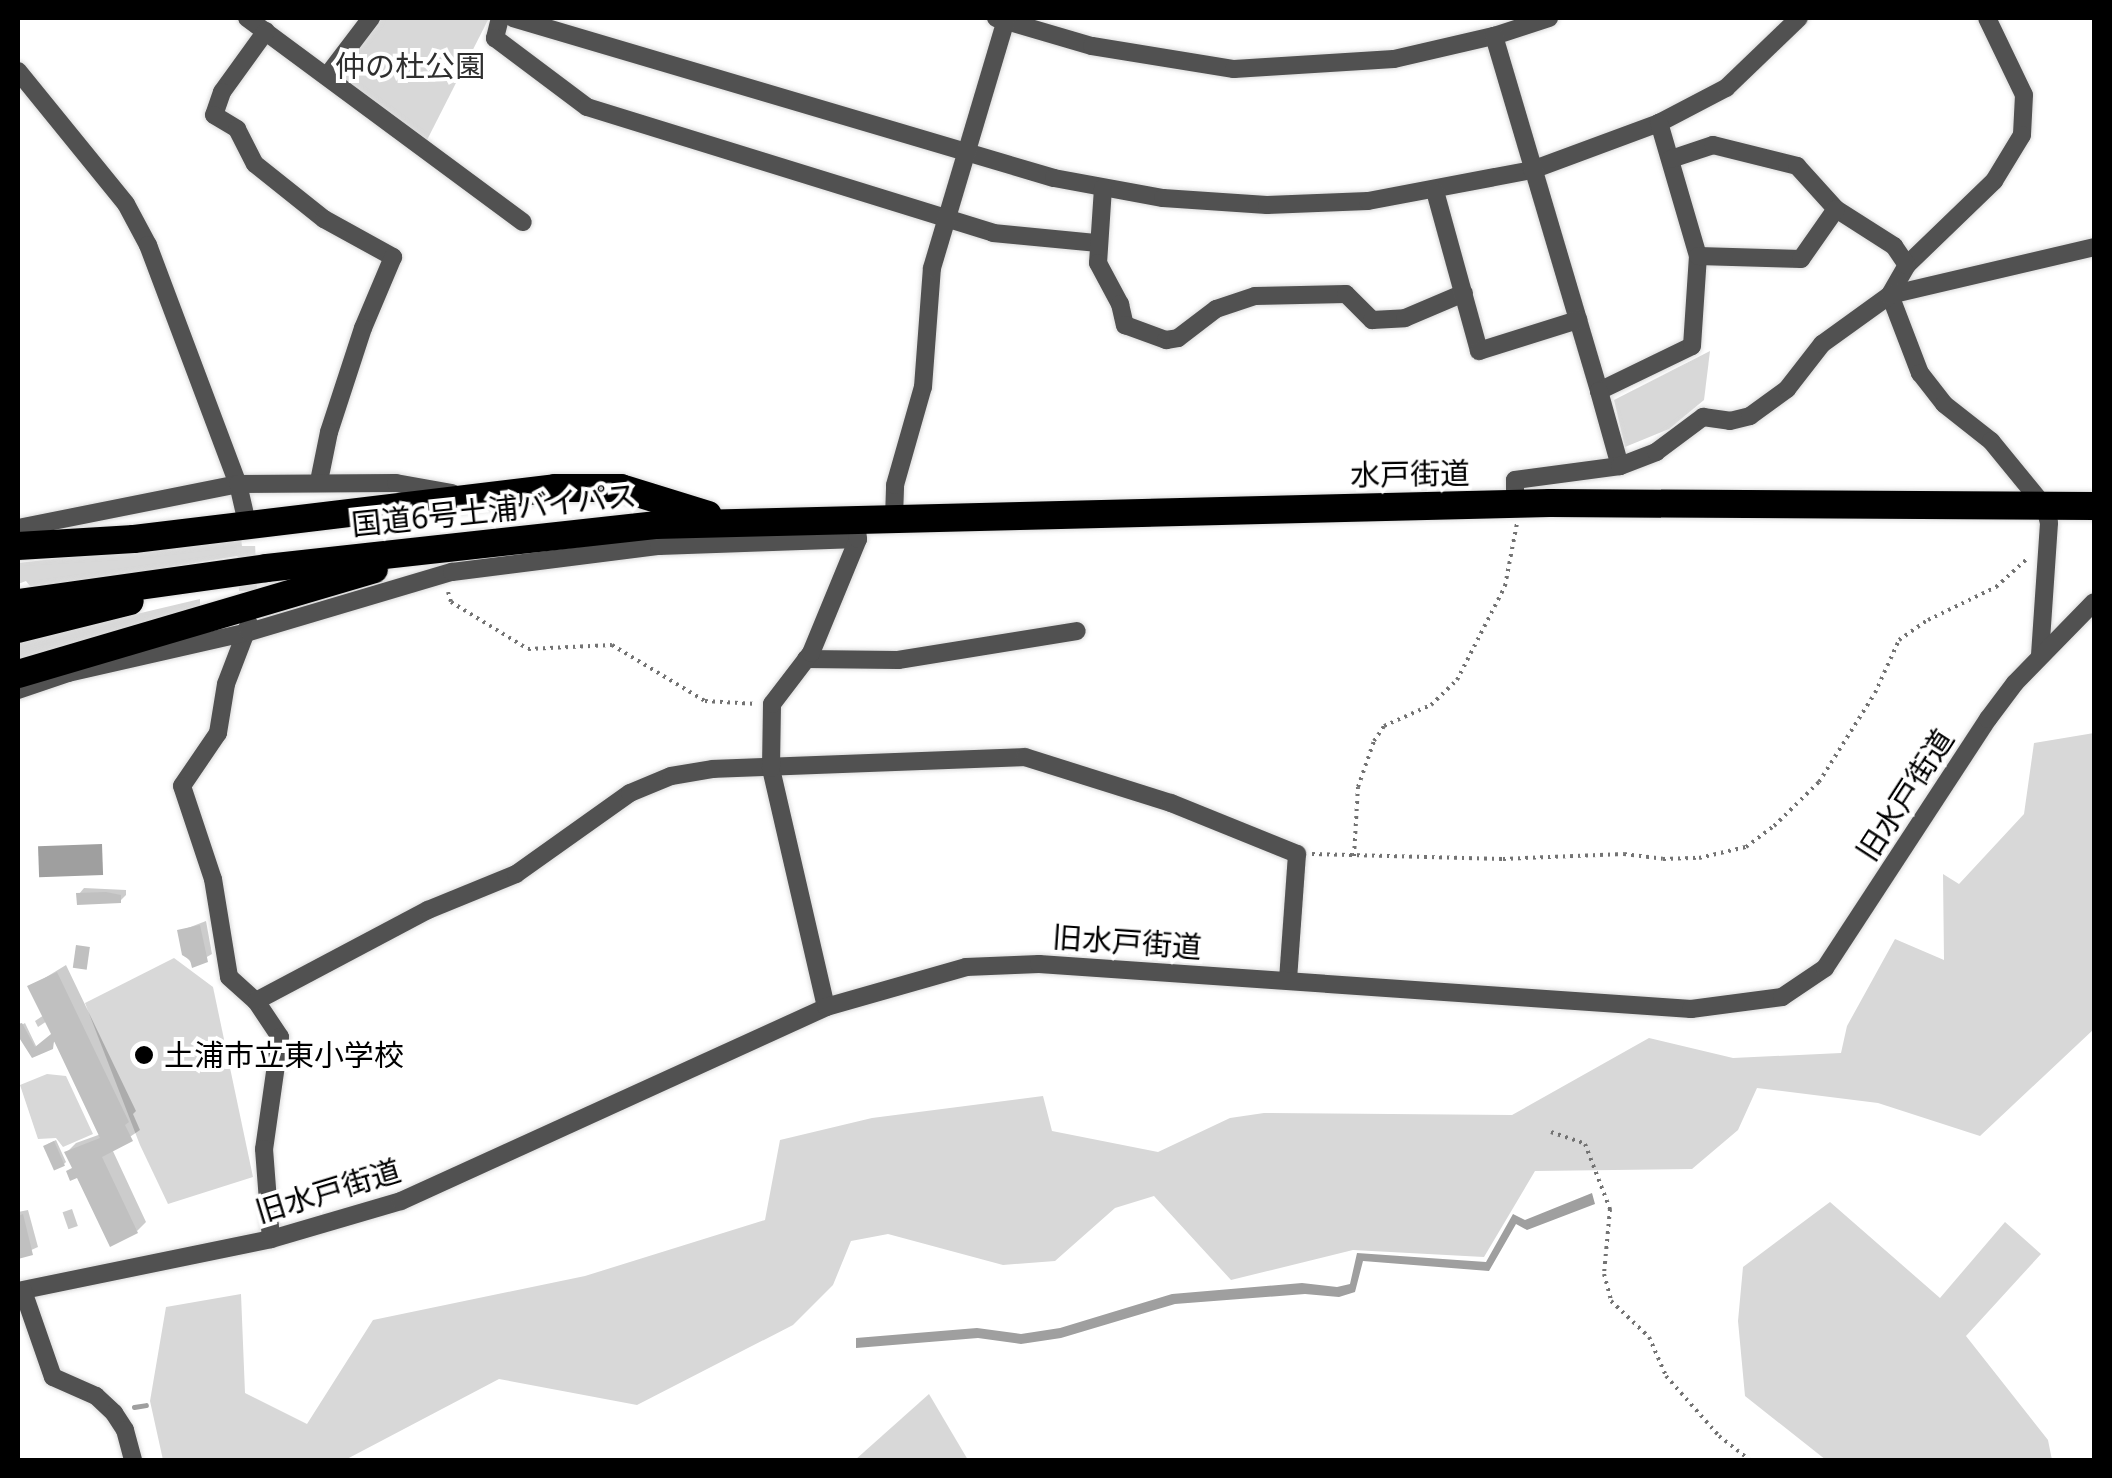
<!DOCTYPE html>
<meta charset="utf-8">
<style>
body{margin:0}
#map{position:relative;width:2112px;height:1478px;overflow:hidden;background:#fff;font-family:"Noto Sans","Noto Sans JP",sans-serif}
div>[style]{position:absolute}
[style*='--x']{left:calc(var(--x)*1px);top:calc(var(--y)*1px);width:calc(var(--w)*1px);rotate:calc(var(--a)*1deg)}
.green>*{inset:0;background:#d8d8d8}
.water>*{inset:0;background:#9f9f9f;transform-origin:0 0}
.shadow>*{inset:0;background:#0003;transform-origin:0 0}
.stream>*{height:5px;margin:-2.5px;padding:0 2.5px;transform-origin:2.5px;border-radius:2.5px;background:#9f9f9f}
.building>*{inset:0;background:#c0c0c0;transform-origin:0 0}
.minor-tunnel>*{height:18px;margin-top:-9px;transform-origin:0;background:repeating-linear-gradient(90deg,#d9d9d9 0 18px,transparent 0 27px)}
.path>*{height:4px;margin-top:-2px;transform-origin:0;background:repeating-linear-gradient(90deg,#737373 0 2.5px,transparent 0 7.5px)}
.roads{filter:drop-shadow(0 0 2px #dbdbdb) drop-shadow(0 0 2px #dbdbdb)}
.minor>*{height:18px;margin:-9px;padding:0 9px;transform-origin:9px;border-radius:9px;background:#515151}
.highway>*{height:28px;margin:-14px;padding:0 14px;transform-origin:14px;border-radius:14px;background:#000}
.dots>*{width:28px;height:28px;translate:-50% -50%;box-sizing:border-box;border:5px solid #fff;border-radius:50%}
span{translate:-50% -50%;white-space:nowrap;text-align:center;line-height:1.15;-webkit-text-stroke:8px #fff;paint-order:stroke}
.park-label{font-size:30px;color:#2f2f2f}
.street-label{font-size:30px;color:#000}
.poi-label{font-size:30px;color:#000}
.left{translate:0 -50%;text-align:left}
.frame{position:absolute;inset:0;border:20px solid #000;pointer-events:none}
</style>
<div id="map">
<div class="green">
<i style="clip-path:polygon(382px 18px,489px 18px,427px 140px,339px 75px)"></i>
<i style="clip-path:polygon(1710px 351px,1704px 400px,1669px 429px,1625px 447px,1614px 400px)"></i>
<i style="clip-path:polygon(241px 538px,243px 555px,33px 590px,26px 581px,18px 584px,18px 563px)"></i>
<i style="clip-path:polygon(200px 599px,200px 609px,18px 664px,18px 642px)"></i>
<i style="clip-path:polygon(2094px 733px,2094px 1029px,1980px 1136px,1878px 1103px,1757px 1088px,1738px 1130px,1692px 1169px,1535px 1171px,1484px 1257px,1353px 1250px,1231px 1280px,1154px 1196px,1115px 1208px,1055px 1261px,1003px 1265px,888px 1234px,851px 1241px,833px 1285px,793px 1325px,637px 1405px,499px 1379px,345px 1460px,163px 1460px,150px 1401px,166px 1307px,241px 1294px,245px 1393px,307px 1424px,373px 1320px,585px 1276px,765px 1220px,780px 1140px,872px 1118px,1043px 1096px,1052px 1131px,1158px 1152px,1230px 1118px,1264px 1113px,1512px 1115px,1649px 1038px,1733px 1058px,1841px 1053px,1847px 1026px,1895px 939px,1944px 960px,1943px 874px,1959px 884px,2024px 814px,2034px 743px)"></i>
<i style="clip-path:polygon(174px 958px,213px 987px,253px 1177px,168px 1204px,140px 1145px,85px 1003px)"></i>
<i style="clip-path:polygon(47px 1074px,66px 1076px,93px 1134px,63px 1147px,56px 1138px,38px 1139px,20px 1085px)"></i>
<i style="clip-path:polygon(1830px 1202px,1940px 1298px,2005px 1222px,2041px 1254px,1966px 1336px,2048px 1440px,2052px 1460px,1826px 1460px,1745px 1396px,1738px 1321px,1743px 1267px)"></i>
<i style="clip-path:polygon(929px 1394px,968px 1460px,855px 1460px)"></i>
</div>
<div class="water">
<i style="left:102px;top:844px;width:31px;height:64px;rotate:88deg"></i>
<i style="clip-path:polygon(1592px 1193px,1595px 1204px,1527px 1230px,1516px 1224px,1489px 1271px,1363px 1261px,1355px 1292px,1339px 1297px,1305px 1294px,1175px 1304px,1061px 1338px,1021px 1344px,978px 1338px,856px 1348px,856px 1338px,977px 1328px,1021px 1334px,1060px 1328px,1172px 1294px,1302px 1283px,1337px 1287px,1350px 1284px,1357px 1253px,1486px 1262px,1513px 1214px,1525px 1220px)"></i>
</div>
<div class="shadow">
<i style="clip-path:polygon(84px 888px,126px 890px,126px 895px,120px 901px,79px 894px)"></i>
<i style="clip-path:polygon(206px 921px,212px 954px,193px 965px,184px 954px,180px 931px)"></i>
<i style="clip-path:polygon(66px 965px,136px 1111px,133px 1114px,140px 1130px,112px 1149px,146px 1222px,137px 1231px,74px 1166px,67px 1152px,76px 1143px,101px 1134px,56px 1041px,33px 1055px,22px 1031px,18px 1033px,18px 1027px,25px 1023px,37px 1048px,53px 1035px,47px 1021px,38px 1027px,35px 1021px,44px 1015px,30px 987px)"></i>
<i style="clip-path:polygon(56px 1140px,66px 1162px,64px 1164px,48px 1144px)"></i>
<i style="left:72px;top:1209px;width:18px;height:10px;rotate:71deg"></i>
<i style="clip-path:polygon(28px 1210px,38px 1247px,18px 1256px,18px 1212px)"></i>
</div>
<div class="stream">
<i style="--x:134;--y:1407;--w:12;--a:-9"></i>
</div>
<div class="building">
<i style="clip-path:polygon(106px 892px,121px 895px,121px 903px,77px 905px,76px 893px)"></i>
<i style="clip-path:polygon(200px 925px,208px 962px,192px 968px,190px 960px,182px 955px,177px 930px)"></i>
<i style="left:76px;top:945px;width:14px;height:23px;rotate:8deg"></i>
<i style="clip-path:polygon(57px 972px,129px 1122px,125px 1125px,133px 1141px,102px 1157px,138px 1233px,110px 1247px,77px 1178px,70px 1181px,66px 1171px,72px 1168px,64px 1152px,100px 1138px,54px 1041px,53px 1049px,32px 1058px,18px 1036px,18px 1024px,22px 1023px,35px 1047px,51px 1034px,27px 986px)"></i>
<i style="left:54px;top:1141px;width:27px;height:12px;rotate:66deg"></i>
<i style="clip-path:polygon(23px 1214px,33px 1255px,18px 1259px,18px 1216px)"></i>
</div>
<div class="minor-tunnel">
<i style="--x:245;--y:519;--w:94;--a:87.6"></i>
</div>
<div class="path">
<i style="--x:448;--y:592;--w:10;--a:73"></i>
<i style="--x:451;--y:602;--w:90;--a:31.4"></i>
<i style="--x:528;--y:649;--w:84;--a:-2.7"></i>
<i style="--x:612;--y:645;--w:109;--a:31.1"></i>
<i style="--x:705;--y:701;--w:52;--a:3.3"></i>
<i style="--x:1312;--y:854;--w:191;--a:1.5"></i>
<i style="--x:1503;--y:859;--w:121;--a:-2.4"></i>
<i style="--x:1624;--y:854;--w:39;--a:7"></i>
<i style="--x:1663;--y:859;--w:36;--a:-2"></i>
<i style="--x:1699;--y:858;--w:48;--a:-13.2"></i>
<i style="--x:1746;--y:847;--w:35;--a:-37"></i>
<i style="--x:1774;--y:826;--w:63;--a:-44.4"></i>
<i style="--x:1819;--y:782;--w:105;--a:-57.8"></i>
<i style="--x:1875;--y:693;--w:58;--a:-65.6"></i>
<i style="--x:1899;--y:640;--w:35;--a:-35"></i>
<i style="--x:1928;--y:620;--w:76;--a:-25.9"></i>
<i style="--x:1996;--y:587;--w:43;--a:-42.2"></i>
<i style="--x:1354;--y:856;--w:69;--a:-86.7"></i>
<i style="--x:1358;--y:787;--w:49;--a:-70.8"></i>
<i style="--x:1374;--y:741;--w:18;--a:-56"></i>
<i style="--x:1384;--y:726;--w:51;--a:-24.1"></i>
<i style="--x:1431;--y:705;--w:36;--a:-44"></i>
<i style="--x:1457;--y:680;--w:106;--a:-62.9"></i>
<i style="--x:1505;--y:586;--w:64;--a:-79.2"></i>
<i style="--x:1551;--y:1132;--w:36;--a:19"></i>
<i style="--x:1585;--y:1144;--w:70;--a:69"></i>
<i style="--x:1610;--y:1209;--w:65;--a:95.3"></i>
<i style="--x:1604;--y:1274;--w:28;--a:75"></i>
<i style="--x:1611;--y:1301;--w:52;--a:43.5"></i>
<i style="--x:1649;--y:1337;--w:43;--a:66.4"></i>
<i style="--x:1666;--y:1376;--w:80;--a:48.5"></i>
<i style="--x:1719;--y:1436;--w:39;--a:38"></i>
</div>
<div class="roads">
<div class="minor">
<i style="--x:247;--y:18;--w:343;--a:36.5"></i>
<i style="--x:500;--y:18;--w:21;--a:104"></i>
<i style="--x:495;--y:38;--w:115;--a:36.9"></i>
<i style="--x:587;--y:107;--w:425;--a:17.2"></i>
<i style="--x:993;--y:233;--w:103;--a:5.5"></i>
<i style="--x:513;--y:18;--w:564;--a:16.48"></i>
<i style="--x:1054;--y:178;--w:111;--a:10.4"></i>
<i style="--x:1163;--y:198;--w:104;--a:3.9"></i>
<i style="--x:1267;--y:205;--w:101;--a:-2.3"></i>
<i style="--x:1368;--y:201;--w:167;--a:-10.7"></i>
<i style="--x:1532;--y:170;--w:135;--a:-20.3"></i>
<i style="--x:1659;--y:123;--w:76;--a:-27.6"></i>
<i style="--x:1726;--y:88;--w:101;--a:-43.8"></i>
<i style="--x:996;--y:18;--w:100;--a:16.3"></i>
<i style="--x:1092;--y:46;--w:144;--a:9.2"></i>
<i style="--x:1234;--y:69;--w:160;--a:-3.6"></i>
<i style="--x:1394;--y:59;--w:103;--a:-13"></i>
<i style="--x:1494;--y:36;--w:58;--a:-18.1"></i>
<i style="--x:1987;--y:18;--w:85;--a:64.3"></i>
<i style="--x:2024;--y:95;--w:40;--a:92.9"></i>
<i style="--x:2022;--y:135;--w:54;--a:121.3"></i>
<i style="--x:1994;--y:181;--w:121;--a:136"></i>
<i style="--x:1907;--y:265;--w:34;--a:120"></i>
<i style="--x:1890;--y:295;--w:84;--a:69"></i>
<i style="--x:1920;--y:373;--w:39;--a:52"></i>
<i style="--x:1944;--y:404;--w:60;--a:38.2"></i>
<i style="--x:1991;--y:441;--w:85;--a:50.7"></i>
<i style="--x:2045;--y:507;--w:16;--a:76"></i>
<i style="--x:2049;--y:523;--w:133;--a:93.9"></i>
<i style="--x:266;--y:31;--w:75;--a:125.8"></i>
<i style="--x:222;--y:92;--w:24;--a:109"></i>
<i style="--x:214;--y:115;--w:27;--a:31"></i>
<i style="--x:237;--y:129;--w:39;--a:63"></i>
<i style="--x:255;--y:164;--w:88;--a:38.6"></i>
<i style="--x:324;--y:219;--w:79;--a:28.8"></i>
<i style="--x:393;--y:257;--w:77;--a:112.9"></i>
<i style="--x:363;--y:328;--w:109;--a:108.1"></i>
<i style="--x:329;--y:432;--w:50;--a:101.5"></i>
<i style="--x:1494;--y:36;--w:370;--a:73.5"></i>
<i style="--x:1599;--y:391;--w:103;--a:-25.8"></i>
<i style="--x:1692;--y:346;--w:90;--a:-86.2"></i>
<i style="--x:1698;--y:256;--w:139;--a:-106.3"></i>
<i style="--x:18;--y:71;--w:171;--a:50.9"></i>
<i style="--x:126;--y:204;--w:47;--a:61.8"></i>
<i style="--x:148;--y:245;--w:255;--a:69.4"></i>
<i style="--x:238;--y:484;--w:31;--a:77"></i>
<i style="--x:327;--y:76;--w:73;--a:-52.8"></i>
<i style="--x:1671;--y:159;--w:44;--a:-18.4"></i>
<i style="--x:1713;--y:145;--w:87;--a:14"></i>
<i style="--x:1797;--y:166;--w:58;--a:47.8"></i>
<i style="--x:1836;--y:209;--w:69;--a:32.5"></i>
<i style="--x:1894;--y:246;--w:23;--a:56"></i>
<i style="--x:1103;--y:188;--w:75;--a:93.8"></i>
<i style="--x:1098;--y:263;--w:47;--a:61.8"></i>
<i style="--x:1120;--y:304;--w:22;--a:77"></i>
<i style="--x:1125;--y:325;--w:44;--a:20.1"></i>
<i style="--x:1166;--y:340;--w:12;--a:-9"></i>
<i style="--x:1178;--y:338;--w:48;--a:-37.3"></i>
<i style="--x:1216;--y:309;--w:41;--a:-18.4"></i>
<i style="--x:1255;--y:296;--w:91;--a:-1.3"></i>
<i style="--x:1346;--y:294;--w:37;--a:45"></i>
<i style="--x:1372;--y:320;--w:33;--a:-3"></i>
<i style="--x:1405;--y:318;--w:64;--a:-23"></i>
<i style="--x:1435;--y:191;--w:166;--a:74.6"></i>
<i style="--x:1479;--y:351;--w:104;--a:-17.4"></i>
<i style="--x:1698;--y:256;--w:103;--a:1.7"></i>
<i style="--x:1801;--y:259;--w:61;--a:-55"></i>
<i style="--x:1599;--y:391;--w:78;--a:74.4"></i>
<i style="--x:1515;--y:504;--w:24;--a:-90"></i>
<i style="--x:1515;--y:480;--w:106;--a:-7.6"></i>
<i style="--x:1620;--y:466;--w:39;--a:-21"></i>
<i style="--x:1656;--y:452;--w:59;--a:-36.7"></i>
<i style="--x:1703;--y:417;--w:27;--a:8"></i>
<i style="--x:1730;--y:421;--w:21;--a:-14"></i>
<i style="--x:1750;--y:416;--w:46;--a:-36.1"></i>
<i style="--x:1787;--y:389;--w:57;--a:-52.1"></i>
<i style="--x:1822;--y:344;--w:84;--a:-35.8"></i>
<i style="--x:1890;--y:295;--w:210;--a:-13.2"></i>
<i style="--x:894;--y:517;--w:32;--a:-88"></i>
<i style="--x:895;--y:485;--w:102;--a:-74.1"></i>
<i style="--x:923;--y:387;--w:119;--a:-85.7"></i>
<i style="--x:932;--y:268;--w:259;--a:-73.4"></i>
<i style="--x:18;--y:528;--w:224;--a:-11.3"></i>
<i style="--x:238;--y:484;--w:158;--a:-0.4"></i>
<i style="--x:396;--y:483;--w:57;--a:10.1"></i>
<i style="--x:249;--y:624;--w:64;--a:111"></i>
<i style="--x:226;--y:684;--w:50;--a:99.3"></i>
<i style="--x:218;--y:733;--w:64;--a:124.2"></i>
<i style="--x:182;--y:786;--w:98;--a:71.6"></i>
<i style="--x:213;--y:879;--w:99;--a:80.7"></i>
<i style="--x:229;--y:977;--w:36;--a:42"></i>
<i style="--x:256;--y:1001;--w:43;--a:56.3"></i>
<i style="--x:280;--y:1037;--w:113;--a:98.1"></i>
<i style="--x:264;--y:1149;--w:90;--a:85.6"></i>
<i style="--x:806;--y:659;--w:92;--a:0.6"></i>
<i style="--x:898;--y:660;--w:181;--a:-9.2"></i>
<i style="--x:18;--y:690;--w:53;--a:-18.8"></i>
<i style="--x:68;--y:673;--w:186;--a:-12.8"></i>
<i style="--x:249;--y:632;--w:212;--a:-16.5"></i>
<i style="--x:452;--y:572;--w:209;--a:-7.2"></i>
<i style="--x:659;--y:546;--w:199;--a:-2"></i>
<i style="--x:256;--y:1001;--w:195;--a:-27.9"></i>
<i style="--x:428;--y:910;--w:95;--a:-22.2"></i>
<i style="--x:516;--y:874;--w:140;--a:-35.4"></i>
<i style="--x:630;--y:793;--w:44;--a:-22.5"></i>
<i style="--x:671;--y:776;--w:43;--a:-9.5"></i>
<i style="--x:713;--y:769;--w:312;--a:-2.2"></i>
<i style="--x:1025;--y:757;--w:153;--a:17.5"></i>
<i style="--x:1171;--y:803;--w:136;--a:22"></i>
<i style="--x:1297;--y:854;--w:126;--a:94.1"></i>
<i style="--x:826;--y:1007;--w:245;--a:-103"></i>
<i style="--x:771;--y:768;--w:64;--a:-89.1"></i>
<i style="--x:772;--y:704;--w:64;--a:-52.6"></i>
<i style="--x:811;--y:653;--w:123;--a:-67.6"></i>
<i style="--x:858;--y:539;--w:10;--a:-96"></i>
<i style="--x:18;--y:1291;--w:258;--a:-11.6"></i>
<i style="--x:271;--y:1239;--w:135;--a:-16.3"></i>
<i style="--x:401;--y:1201;--w:467;--a:-24.5"></i>
<i style="--x:826;--y:1007;--w:146;--a:-15.9"></i>
<i style="--x:966;--y:967;--w:73;--a:-2.4"></i>
<i style="--x:1039;--y:964;--w:654;--a:3.95"></i>
<i style="--x:1691;--y:1009;--w:92;--a:-7.5"></i>
<i style="--x:1782;--y:997;--w:52;--a:-34"></i>
<i style="--x:1825;--y:968;--w:298;--a:-56.8"></i>
<i style="--x:1988;--y:719;--w:45;--a:-53.1"></i>
<i style="--x:2015;--y:683;--w:113;--a:-45.7"></i>
<i style="--x:23;--y:1291;--w:91;--a:70.8"></i>
<i style="--x:53;--y:1377;--w:47;--a:23.8"></i>
<i style="--x:96;--y:1396;--w:25;--a:43"></i>
<i style="--x:114;--y:1413;--w:20;--a:57"></i>
<i style="--x:125;--y:1430;--w:31;--a:75"></i>
</div>
<div class="highway">
<i style="--x:18;--y:546;--w:116;--a:-3.5"></i>
<i style="--x:134;--y:539;--w:424;--a:-6.9"></i>
<i style="--x:555;--y:488;--w:66;--a:0"></i>
<i style="--x:621;--y:488;--w:91;--a:17.2"></i>
<i style="--x:18;--y:603;--w:251;--a:-8"></i>
<i style="--x:267;--y:568;--w:390;--a:-6.3"></i>
<i style="--x:655;--y:525;--w:895;--a:-1.41"></i>
<i style="--x:1550;--y:503;--w:544;--a:0.32"></i>
<i style="--x:18;--y:629;--w:115;--a:-14"></i>
<i style="--x:18;--y:674;--w:371;--a:-16.4"></i>
</div>
</div>
<div class="dots">
<i style="left:144px;top:1055px;background:#000"></i>
</div>
<div class="park-label">
<span style="left:410px;top:66px">仲の杜公園</span>
</div>
<div class="street-label">
<span style="left:1410px;top:474px;rotate:-1deg">水戸街道</span>
<span style="left:494px;top:510px;rotate:-6deg">国道6号土浦バイパス</span>
<span style="left:1905px;top:795px;rotate:-57deg">旧水戸街道</span>
<span style="left:1127px;top:942px;rotate:4deg">旧水戸街道</span>
<span style="left:328px;top:1191px;rotate:-17deg">旧水戸街道</span>
</div>
<div class="poi-label">
<span class="left" style="left:164px;top:1055px">土浦市立東小学校</span>
</div>
<div class="frame"></div>
</div>
